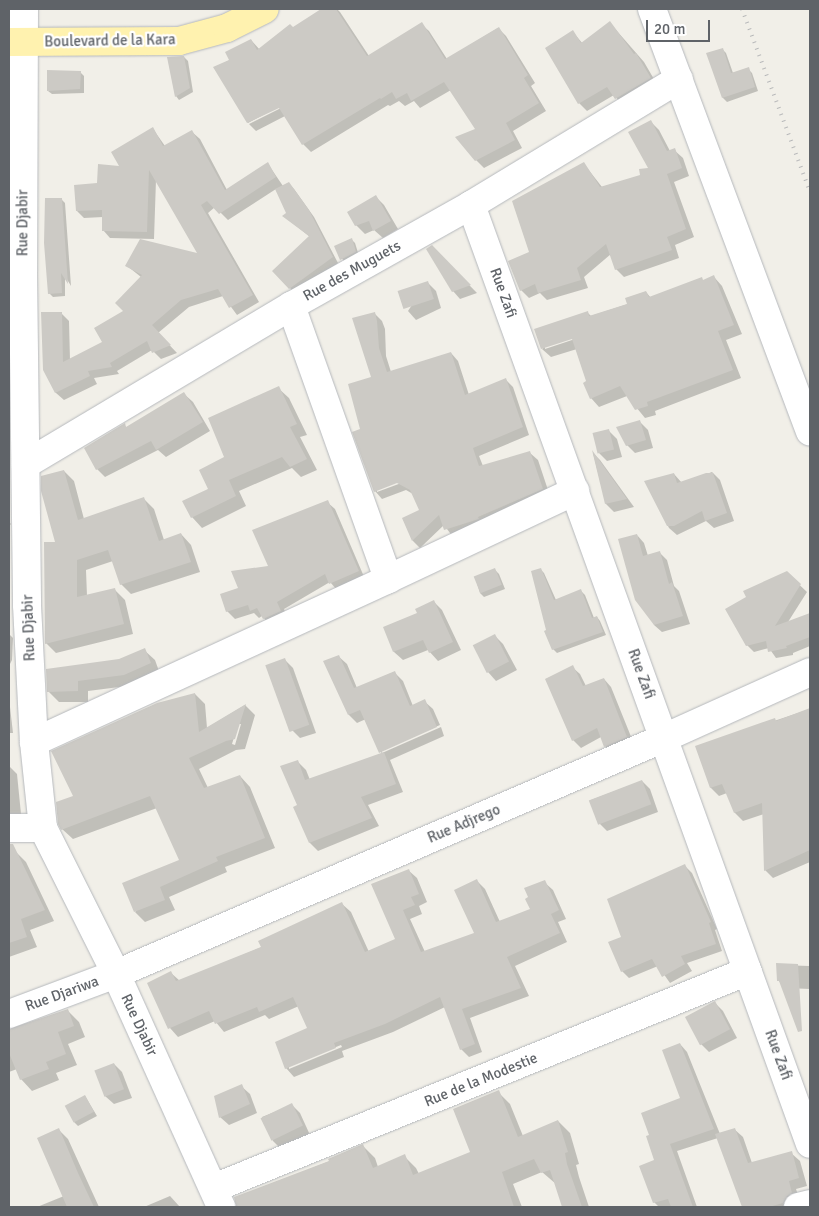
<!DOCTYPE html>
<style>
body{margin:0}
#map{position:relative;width:819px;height:1216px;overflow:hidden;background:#f1efe8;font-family:Signika,sans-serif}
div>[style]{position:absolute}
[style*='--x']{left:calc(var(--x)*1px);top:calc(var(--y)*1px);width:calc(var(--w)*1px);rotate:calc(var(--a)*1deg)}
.shadow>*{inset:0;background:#0003;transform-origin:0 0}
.building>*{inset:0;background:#cccac5;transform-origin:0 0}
.roads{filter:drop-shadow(0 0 1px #b5b8bc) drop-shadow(0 0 1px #b5b8bc)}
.minor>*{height:28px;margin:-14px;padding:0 14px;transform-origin:14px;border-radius:14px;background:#fff}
.major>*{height:28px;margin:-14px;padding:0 14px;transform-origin:14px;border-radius:14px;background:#fff2af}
.rail>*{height:4px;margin-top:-2px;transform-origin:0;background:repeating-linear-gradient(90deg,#b6b7b8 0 1px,transparent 0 7px)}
span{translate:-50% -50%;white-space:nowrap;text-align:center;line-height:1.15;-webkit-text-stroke:4.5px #fff;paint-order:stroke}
.street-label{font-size:15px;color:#5f6368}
.frame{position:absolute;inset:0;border:10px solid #5f6368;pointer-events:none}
.scale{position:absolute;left:646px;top:20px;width:64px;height:22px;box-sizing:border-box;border:2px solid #5f6368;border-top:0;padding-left:6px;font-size:15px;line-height:18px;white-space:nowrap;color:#5f6368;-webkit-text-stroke:4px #fff;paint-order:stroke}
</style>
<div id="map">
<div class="shadow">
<i style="clip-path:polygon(324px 9px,337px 9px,340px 12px,369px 56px,421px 24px,429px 31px,447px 59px,498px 28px,506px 36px,535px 83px,531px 86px,546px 111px,513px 131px,522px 148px,484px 168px,476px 160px,477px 129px,451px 90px,420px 108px,414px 101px,405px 106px,399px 101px,390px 106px,388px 105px,311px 152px,303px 144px,285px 116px,256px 131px,249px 124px,285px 106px,284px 104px,248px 123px,215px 67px,230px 60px,251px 40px,260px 50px)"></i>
<i style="clip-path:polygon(610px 23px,644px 62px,658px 86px,624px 107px,614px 95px,587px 111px,579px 103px,573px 32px,583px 44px)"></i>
<i style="clip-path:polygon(722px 49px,726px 53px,733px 73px,748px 69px,752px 73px,758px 91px,727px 102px,723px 98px)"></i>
<i style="clip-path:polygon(184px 57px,188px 61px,193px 92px,179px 100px,176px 96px)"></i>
<i style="clip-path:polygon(80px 72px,84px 76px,84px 93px,52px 94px,48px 91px)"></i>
<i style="clip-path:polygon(651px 122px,659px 130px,670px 151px,674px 150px,683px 158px,689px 176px,674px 182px,694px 237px,675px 245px,679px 258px,624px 277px,616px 269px,611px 254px,584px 277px,588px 288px,547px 300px,540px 293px,529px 298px,521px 290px,531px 252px,584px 164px,602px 187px,641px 176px,650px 169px)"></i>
<i style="clip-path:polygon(153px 129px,165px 146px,192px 132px,200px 139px,227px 190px,268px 164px,283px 186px,288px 183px,294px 189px,314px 217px,338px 263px,295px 294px,290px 288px,310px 237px,284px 216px,288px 213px,276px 189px,228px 220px,215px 207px,208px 213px,259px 302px,237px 315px,223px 296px,189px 307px,158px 333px,177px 353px,161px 359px,152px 350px,117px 371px,119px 374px,94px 378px,97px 384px,64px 400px,56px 393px,44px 370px,61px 313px,69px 321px,70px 360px,104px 343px,124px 311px,141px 277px,126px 265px,199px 255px,156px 180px,154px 239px,110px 238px,103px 230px,103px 217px,84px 218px,77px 211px,98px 184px,121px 167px)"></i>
<i style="clip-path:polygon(376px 197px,384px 205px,398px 229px,383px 238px,374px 230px,365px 234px,356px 225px)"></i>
<i style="clip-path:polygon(61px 199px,65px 203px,71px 286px,65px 276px,65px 296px,53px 297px,49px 293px)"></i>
<i style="clip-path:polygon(351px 239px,355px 243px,359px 256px,345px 263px,335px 247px)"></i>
<i style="clip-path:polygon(432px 247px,477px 293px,460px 299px,453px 291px)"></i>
<i style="clip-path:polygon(evenodd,714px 277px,722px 286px,742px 334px,726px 340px,741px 378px,655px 411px,656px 415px,645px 418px,627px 396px,599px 407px,591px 398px,588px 382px,577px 349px,551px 357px,542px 349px,587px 312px,591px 316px,628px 304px,646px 292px,651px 298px,714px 277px,578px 336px,578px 338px,545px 349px,545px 346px,578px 336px)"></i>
<i style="clip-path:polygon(427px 282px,436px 291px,441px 308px,416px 320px,408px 311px)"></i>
<i style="clip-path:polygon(evenodd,374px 313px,382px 321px,385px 329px,386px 356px,391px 372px,451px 353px,458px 361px,469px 395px,506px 380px,513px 387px,529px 435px,479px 456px,483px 466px,530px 453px,538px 460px,550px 496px,453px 537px,444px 525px,420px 548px,413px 541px,403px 519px,421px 511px,413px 494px,406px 490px,382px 499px,375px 491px,362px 430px,372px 378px,374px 313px,403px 479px,404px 482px,377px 492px,377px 489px,403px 479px)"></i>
<i style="clip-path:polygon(9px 337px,11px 340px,10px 415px,9px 415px)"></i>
<i style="clip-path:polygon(278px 388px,289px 398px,307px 435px,300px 437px,317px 470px,301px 477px,292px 468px,239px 491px,246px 506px,202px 528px,192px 517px,226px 458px)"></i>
<i style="clip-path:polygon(184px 394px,193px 402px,210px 431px,166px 457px,158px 450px,105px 477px,97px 469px,124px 425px,127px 428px)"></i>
<i style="clip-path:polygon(639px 421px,648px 430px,653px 448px,635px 453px,627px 445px)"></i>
<i style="clip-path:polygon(608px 430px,617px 439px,622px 457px,607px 461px,599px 453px,594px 434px)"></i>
<i style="clip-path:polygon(593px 453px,600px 460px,634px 507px,614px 512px,606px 504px)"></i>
<i style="clip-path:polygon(64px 471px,74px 481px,84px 519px,144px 499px,154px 509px,164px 540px,181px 534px,191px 545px,200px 572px,131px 594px,121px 584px,113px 561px,86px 570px,87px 596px,115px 590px,125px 600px,133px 634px,56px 653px,46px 643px)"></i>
<i style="clip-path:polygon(712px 472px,720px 480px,734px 521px,714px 528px,706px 521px,677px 535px,669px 528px,646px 482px,674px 474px,682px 483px)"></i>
<i style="clip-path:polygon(327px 502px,335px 509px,365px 579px,337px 590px,330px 582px,284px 609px,288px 619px,271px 626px,262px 616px,259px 618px,254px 613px,235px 619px,227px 611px,240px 588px,269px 567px)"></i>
<i style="left:9px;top:522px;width:3px;height:31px;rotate:45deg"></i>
<i style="clip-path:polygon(637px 535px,644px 543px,648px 556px,660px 553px,667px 560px,674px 586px,679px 591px,690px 624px,662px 632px,654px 625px)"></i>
<i style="clip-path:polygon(540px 569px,544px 573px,556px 600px,581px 591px,585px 595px,594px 618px,597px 617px,600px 621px,606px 635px,557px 653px,553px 649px,547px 631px)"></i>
<i style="clip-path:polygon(495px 570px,499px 574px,505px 589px,484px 597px,480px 593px,475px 577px)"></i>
<i style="clip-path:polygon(787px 573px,807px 592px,788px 622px,810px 614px,810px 646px,793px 653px,793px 655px,776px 658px,769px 648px,754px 652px,747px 645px)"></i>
<i style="clip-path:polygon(434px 602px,442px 610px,461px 650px,438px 661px,428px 650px,403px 660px,394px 652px,385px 628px,418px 614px)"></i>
<i style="clip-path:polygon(9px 634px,13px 638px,12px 660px,9px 666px)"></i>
<i style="clip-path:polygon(495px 636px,503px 644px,517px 670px,496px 681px,488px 672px,475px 647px)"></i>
<i style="clip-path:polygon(144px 650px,155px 660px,160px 674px,135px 685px,88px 691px,88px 702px,59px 702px,48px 691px)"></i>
<i style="clip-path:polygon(338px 656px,347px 664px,357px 688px,394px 672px,403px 681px,413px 706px,424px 701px,433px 709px,440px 725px,382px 750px,382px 753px,441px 727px,444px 736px,390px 760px,403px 792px,368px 805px,379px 826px,318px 851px,310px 843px,295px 807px,298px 806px,298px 762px,306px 770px,310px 780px,382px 754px,366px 719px,357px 723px,349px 715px)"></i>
<i style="clip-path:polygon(285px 660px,293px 668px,316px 733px,300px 738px,292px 730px)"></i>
<i style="clip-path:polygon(572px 667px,580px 674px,586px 686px,604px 679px,611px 687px,634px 744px,613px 754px,605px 746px,601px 737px,581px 748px,573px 740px,546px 679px)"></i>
<i style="clip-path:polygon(evenodd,195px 694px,205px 704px,207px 728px,245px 705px,255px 715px,245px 749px,236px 750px,199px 769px,208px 788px,240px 776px,250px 787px,275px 848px,225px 867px,227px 872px,169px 897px,175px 910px,145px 922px,135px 912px,181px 861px,157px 808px,73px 839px,62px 829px,75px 796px,195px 694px,238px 724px,241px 724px,235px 745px,232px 744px,238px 724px)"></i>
<i style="clip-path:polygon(9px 706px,10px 707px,13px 733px,9px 733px)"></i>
<i style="clip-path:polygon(810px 709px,810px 862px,773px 878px,765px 870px,764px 814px,743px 821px,735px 813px,727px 793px,719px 796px,711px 788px,696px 747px)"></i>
<i style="clip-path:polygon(9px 766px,17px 774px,21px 814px,9px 815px)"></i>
<i style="clip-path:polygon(642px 781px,650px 789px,658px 812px,607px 831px,599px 823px,591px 800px)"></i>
<i style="clip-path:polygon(9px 850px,15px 851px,26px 862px,54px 921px,30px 930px,37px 947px,9px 957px)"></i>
<i style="clip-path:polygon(685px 866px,692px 873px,717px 929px,715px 930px,722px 951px,687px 963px,692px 971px,670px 983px,658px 966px,629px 978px,622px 971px,622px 938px)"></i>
<i style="clip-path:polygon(evenodd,408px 870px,417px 878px,427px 902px,419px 906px,422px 914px,410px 919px,425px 952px,476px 934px,477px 881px,485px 889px,500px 922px,531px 910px,544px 882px,553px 890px,566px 919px,558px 922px,567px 942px,515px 966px,529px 996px,470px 1018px,482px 1052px,469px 1057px,461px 1049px,445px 1007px,393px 1032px,342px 1051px,344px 1057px,294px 1077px,286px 1068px,309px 1028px,299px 1006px,269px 1019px,265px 1015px,224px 1032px,215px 1021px,178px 1037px,170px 1028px,149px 983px,171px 973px,180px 981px,262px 947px,342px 904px,351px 912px,369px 952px,396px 940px,408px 870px,341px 1045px,342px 1047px,289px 1069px,289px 1066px,341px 1045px)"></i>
<i style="clip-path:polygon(778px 965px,810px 966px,810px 989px,785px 988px,778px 980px)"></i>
<i style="clip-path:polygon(715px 1003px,723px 1011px,737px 1038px,709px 1052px,701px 1044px)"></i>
<i style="clip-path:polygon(67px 1010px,79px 1022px,85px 1037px,68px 1044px,77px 1065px,56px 1073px,59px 1080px,32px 1091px,21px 1079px,17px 1069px,9px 1072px,9px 1030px,15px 1030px)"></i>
<i style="clip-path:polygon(680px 1044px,687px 1052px,720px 1134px,734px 1129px,743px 1137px,752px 1163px,791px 1153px,800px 1161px,807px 1186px,796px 1189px,800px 1201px,793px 1207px,743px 1207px,718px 1138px,677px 1151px,697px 1207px,659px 1207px,654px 1202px,656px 1161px,682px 1099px)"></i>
<i style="clip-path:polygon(114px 1064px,122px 1072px,132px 1098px,114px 1104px,105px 1096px)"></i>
<i style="clip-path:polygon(241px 1086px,250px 1094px,257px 1113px,229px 1125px,220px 1117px)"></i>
<i style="clip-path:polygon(498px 1092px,510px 1104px,523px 1136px,558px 1121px,570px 1133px,579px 1164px,576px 1165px,579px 1177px,589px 1207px,563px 1207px,556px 1184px,542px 1172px,513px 1184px,522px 1207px,243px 1207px,239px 1197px,330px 1161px,363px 1146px,375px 1158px,378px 1167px,404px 1156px,416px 1168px,419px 1174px,472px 1153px)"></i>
<i style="clip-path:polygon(85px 1096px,97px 1116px,78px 1126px,74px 1122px)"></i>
<i style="clip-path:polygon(292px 1105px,300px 1113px,310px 1135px,281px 1149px,273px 1141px,262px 1117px)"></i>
<i style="clip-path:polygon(59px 1130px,68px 1139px,99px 1207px,37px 1207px,64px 1196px)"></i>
<i style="clip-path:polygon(170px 1196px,180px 1207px,144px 1207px)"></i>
</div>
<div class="building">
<i style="clip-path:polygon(321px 9px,336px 9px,367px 56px,422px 22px,445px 59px,499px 27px,528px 75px,524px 78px,539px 103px,506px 123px,515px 140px,475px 161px,455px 137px,475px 129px,444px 82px,411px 101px,407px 93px,396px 99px,392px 92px,381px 99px,380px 98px,302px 145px,279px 108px,247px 123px,213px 67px,229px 60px,225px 52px,251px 39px,257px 50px,290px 24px,293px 27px)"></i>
<i style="clip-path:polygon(610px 21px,634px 54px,636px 53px,651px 78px,615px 99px,607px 87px,578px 104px,545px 48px,573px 30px,581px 43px)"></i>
<i style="clip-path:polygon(723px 48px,731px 73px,749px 67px,755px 87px,722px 98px,706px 53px)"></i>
<i style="clip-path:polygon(184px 56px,190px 88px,175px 97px,167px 57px)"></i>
<i style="clip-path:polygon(47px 70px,81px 71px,80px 89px,47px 91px)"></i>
<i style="clip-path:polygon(651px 120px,667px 151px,675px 148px,682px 168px,667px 174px,686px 229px,667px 237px,672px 250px,615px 270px,606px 244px,577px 268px,581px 280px,538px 293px,535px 284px,520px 291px,508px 261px,529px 252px,512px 201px,584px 162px,600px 187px,640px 175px,639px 169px,648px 168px,628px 132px)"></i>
<i style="clip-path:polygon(153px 127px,163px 146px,192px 130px,225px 190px,268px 162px,276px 177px,219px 214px,207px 201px,201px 205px,253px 295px,229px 308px,218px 289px,181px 300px,152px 325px,171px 345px,152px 353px,147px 341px,110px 363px,112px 367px,88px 371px,90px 376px,55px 393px,43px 370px,41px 312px,62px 312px,63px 362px,102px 342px,94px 328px,123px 311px,115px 303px,142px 275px,125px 266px,140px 239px,197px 253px,149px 170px,147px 232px,102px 231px,102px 210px,76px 211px,74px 185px,97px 183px,98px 164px,119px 166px,111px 152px)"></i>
<i style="clip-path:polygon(289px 182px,309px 210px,333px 257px,289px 289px,272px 271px,309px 236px,282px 216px,286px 213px,275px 189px)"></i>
<i style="clip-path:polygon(376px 195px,391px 221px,373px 231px,369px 221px,355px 226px,347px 212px)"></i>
<i style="clip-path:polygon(45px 198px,62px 198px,68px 284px,61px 273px,62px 293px,48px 294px,44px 243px)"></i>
<i style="clip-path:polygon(352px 238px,356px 252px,340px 260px,334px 246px)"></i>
<i style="clip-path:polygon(432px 245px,471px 285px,452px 292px,426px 249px)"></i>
<i style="clip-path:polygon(714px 275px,734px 325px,718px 331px,733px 370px,647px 402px,648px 406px,635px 410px,620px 386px,590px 399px,583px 383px,586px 381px,572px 339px,541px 349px,534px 329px,588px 311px,589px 316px,627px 304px,625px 298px,646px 291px,649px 297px,702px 277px,703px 280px)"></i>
<i style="left:428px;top:281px;width:19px;height:32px;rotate:72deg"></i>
<i style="clip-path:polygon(375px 312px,377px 321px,379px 348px,387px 372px,451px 352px,465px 395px,506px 378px,523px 427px,473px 448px,479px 466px,530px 451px,543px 489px,478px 517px,479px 519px,444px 530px,439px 515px,412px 541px,402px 518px,419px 510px,410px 490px,397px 483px,374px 492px,352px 432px,360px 429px,348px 384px,371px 377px,352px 318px)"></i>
<i style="clip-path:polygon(279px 386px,297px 424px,290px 427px,307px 459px,290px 467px,282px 457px,229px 480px,236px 496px,191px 518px,182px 501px,208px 489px,199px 470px,224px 457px,208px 418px)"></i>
<i style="clip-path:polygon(184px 392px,203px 422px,156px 450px,151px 441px,96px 470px,84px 448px,125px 423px,126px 427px)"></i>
<i style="clip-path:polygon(640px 420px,646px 440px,626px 446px,616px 427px)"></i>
<i style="left:609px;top:429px;width:21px;height:17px;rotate:76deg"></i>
<i style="clip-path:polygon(592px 450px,627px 499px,605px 504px)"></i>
<i style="clip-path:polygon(64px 470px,78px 520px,144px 497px,159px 541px,181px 533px,191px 562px,120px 585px,108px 550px,77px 560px,77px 597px,115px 588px,124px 624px,45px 644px,44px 542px,55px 542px,41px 491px,41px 476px)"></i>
<i style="clip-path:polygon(674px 473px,677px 483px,706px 473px,713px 473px,727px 513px,705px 521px,702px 511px,674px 526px,667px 526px,644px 481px)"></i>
<i style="clip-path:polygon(328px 500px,359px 571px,329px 584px,325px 574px,277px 602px,281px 611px,263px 619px,257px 608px,250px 611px,248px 605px,226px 612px,220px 594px,238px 588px,231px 571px,268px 566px,252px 530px)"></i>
<i style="clip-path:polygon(637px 534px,643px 556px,660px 551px,669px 584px,672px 582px,683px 616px,654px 625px,635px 600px,618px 539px)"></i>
<i style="left:495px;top:568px;width:18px;height:23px;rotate:68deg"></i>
<i style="clip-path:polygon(541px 568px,554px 600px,581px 589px,592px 618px,597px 616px,603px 632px,552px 650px,544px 631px,546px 630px,531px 571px)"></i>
<i style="clip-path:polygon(787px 571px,801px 584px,775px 626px,810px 613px,810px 637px,786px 646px,787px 648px,768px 652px,766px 641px,746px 646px,725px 609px,746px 597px,743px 591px)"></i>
<i style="clip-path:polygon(434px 600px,453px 642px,429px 653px,423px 640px,393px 652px,383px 627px,417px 613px,415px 609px)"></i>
<i style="left:495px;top:634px;width:31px;height:25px;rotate:63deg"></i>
<i style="clip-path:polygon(145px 648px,151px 663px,124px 675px,78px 681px,78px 691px,47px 692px,46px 669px,119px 659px)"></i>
<i style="clip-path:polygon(339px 655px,354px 688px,395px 671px,410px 706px,425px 699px,437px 727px,379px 753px,360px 710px,348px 715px,323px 661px)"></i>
<i style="left:285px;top:658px;width:71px;height:21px;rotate:70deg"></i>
<i style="clip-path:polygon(573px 665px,583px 686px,604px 678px,627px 737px,604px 747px,597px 728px,572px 741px,545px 679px)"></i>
<i style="clip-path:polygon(195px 693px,199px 732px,246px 704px,235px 739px,226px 741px,189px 758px,204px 788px,240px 775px,265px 838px,216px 857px,218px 861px,160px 887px,165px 900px,134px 912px,122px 883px,179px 860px,150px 796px,61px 830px,58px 824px,56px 802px,73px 796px,51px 751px,157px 703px)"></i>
<i style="clip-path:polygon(810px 708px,810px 850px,764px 871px,762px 803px,734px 813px,722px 784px,710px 788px,695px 746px,775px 718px,776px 721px)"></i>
<i style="clip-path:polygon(384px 752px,396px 784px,361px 797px,372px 818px,309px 843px,293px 807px,297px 805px,280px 766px,298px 760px,305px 780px)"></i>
<i style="left:642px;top:780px;width:26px;height:57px;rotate:69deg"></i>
<i style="clip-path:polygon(9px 844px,13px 844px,45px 910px,21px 919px,27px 937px,9px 943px)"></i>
<i style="clip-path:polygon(685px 864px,711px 922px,709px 923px,716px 944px,681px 956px,685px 964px,662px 977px,652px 959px,621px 972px,608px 942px,621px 937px,607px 899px)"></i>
<i style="clip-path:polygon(409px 869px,419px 894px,411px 897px,415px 905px,403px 910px,421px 952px,474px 933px,454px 890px,477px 879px,496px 922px,530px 909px,525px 899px,528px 897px,524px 888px,545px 880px,559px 910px,551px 914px,560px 933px,507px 957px,521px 988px,462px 1009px,475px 1044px,460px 1050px,440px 997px,385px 1024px,334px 1043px,336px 1048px,285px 1069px,275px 1042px,307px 1028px,293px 997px,259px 1012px,257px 1007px,215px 1024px,209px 1011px,168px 1029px,147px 983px,171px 971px,176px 981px,261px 947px,258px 941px,342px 902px,365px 952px,395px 939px,371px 884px)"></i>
<i style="clip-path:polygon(776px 963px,798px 964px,802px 1031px,798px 1032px,779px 981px,777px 981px)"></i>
<i style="left:715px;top:1001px;width:32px;height:34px;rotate:62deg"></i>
<i style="clip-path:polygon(68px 1009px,74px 1026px,58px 1032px,66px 1054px,46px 1062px,49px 1069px,20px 1080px,9px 1053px,9px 1029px)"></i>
<i style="clip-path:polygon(680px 1043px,714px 1129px,670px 1144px,693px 1207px,671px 1207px,668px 1199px,653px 1203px,639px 1166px,654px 1160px,646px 1136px,649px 1135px,641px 1113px,680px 1098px,662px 1050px)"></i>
<i style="left:114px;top:1063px;width:28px;height:21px;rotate:69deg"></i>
<i style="clip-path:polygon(242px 1084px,250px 1104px,219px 1118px,214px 1096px)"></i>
<i style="clip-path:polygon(499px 1090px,518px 1137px,558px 1120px,568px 1152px,565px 1153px,567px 1164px,582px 1207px,562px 1207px,550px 1170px,541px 1173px,534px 1159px,502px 1172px,514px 1207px,236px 1207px,234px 1197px,329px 1161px,328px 1159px,363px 1144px,373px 1168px,405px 1154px,413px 1175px,470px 1152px,453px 1109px)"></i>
<i style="left:85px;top:1095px;width:19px;height:23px;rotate:62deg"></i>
<i style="left:292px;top:1103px;width:25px;height:35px;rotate:64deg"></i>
<i style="clip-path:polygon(59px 1128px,78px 1173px,94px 1207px,67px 1207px,37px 1138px)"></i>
<i style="clip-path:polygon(735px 1128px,748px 1163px,792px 1151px,799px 1178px,789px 1181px,792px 1193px,787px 1196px,783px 1203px,769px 1207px,742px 1207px,715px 1134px)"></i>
</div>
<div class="roads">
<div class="minor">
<i style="--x:24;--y:9;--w:263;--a:90.2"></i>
<i style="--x:23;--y:272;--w:333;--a:89.3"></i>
<i style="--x:27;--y:605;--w:137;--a:87.1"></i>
<i style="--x:34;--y:742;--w:86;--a:84"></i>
<i style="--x:43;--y:828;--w:163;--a:63.4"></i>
<i style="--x:116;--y:974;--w:256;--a:65.7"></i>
<i style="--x:652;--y:9;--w:451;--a:69.5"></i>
<i style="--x:471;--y:205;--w:998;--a:70.15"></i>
<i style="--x:291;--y:306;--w:290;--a:70.4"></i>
<i style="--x:26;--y:464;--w:309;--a:-30.8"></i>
<i style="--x:291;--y:306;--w:206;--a:-29.3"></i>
<i style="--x:471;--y:205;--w:243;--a:-31.2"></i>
<i style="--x:34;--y:742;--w:390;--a:-24.7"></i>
<i style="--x:388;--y:579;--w:207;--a:-25.2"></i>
<i style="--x:9;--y:828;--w:34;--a:0"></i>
<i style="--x:9;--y:1014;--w:114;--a:-20.5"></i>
<i style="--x:116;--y:974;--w:597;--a:-23.3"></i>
<i style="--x:664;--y:738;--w:160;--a:-24.3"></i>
<i style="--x:214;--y:1188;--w:576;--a:-22.12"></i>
<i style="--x:798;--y:1207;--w:12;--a:-14"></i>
</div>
<div class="major">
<i style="--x:9;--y:42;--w:170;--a:-0.3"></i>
<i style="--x:179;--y:41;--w:50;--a:-15.2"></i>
<i style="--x:227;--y:28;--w:42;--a:-26.6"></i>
</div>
</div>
<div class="rail">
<i style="--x:742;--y:9;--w:195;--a:69.6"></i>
</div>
<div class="street-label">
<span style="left:110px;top:41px;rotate:-1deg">Boulevard de la Kara</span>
<span style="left:23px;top:223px;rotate:-90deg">Rue Djabir</span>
<span style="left:352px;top:271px;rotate:-29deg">Rue des Muguets</span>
<span style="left:503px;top:293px;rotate:70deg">Rue Zafi</span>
<span style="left:29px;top:628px;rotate:-92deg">Rue Djabir</span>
<span style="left:641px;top:674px;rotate:70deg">Rue Zafi</span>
<span style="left:464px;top:824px;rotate:-23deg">Rue Adjrego</span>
<span style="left:62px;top:994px;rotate:-20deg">Rue Djariwa</span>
<span style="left:139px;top:1025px;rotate:65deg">Rue Djabir</span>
<span style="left:778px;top:1055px;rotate:70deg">Rue Zafi</span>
<span style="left:481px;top:1080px;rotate:-22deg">Rue de la Modestie</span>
</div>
<div class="frame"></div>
<div class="scale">20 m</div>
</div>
